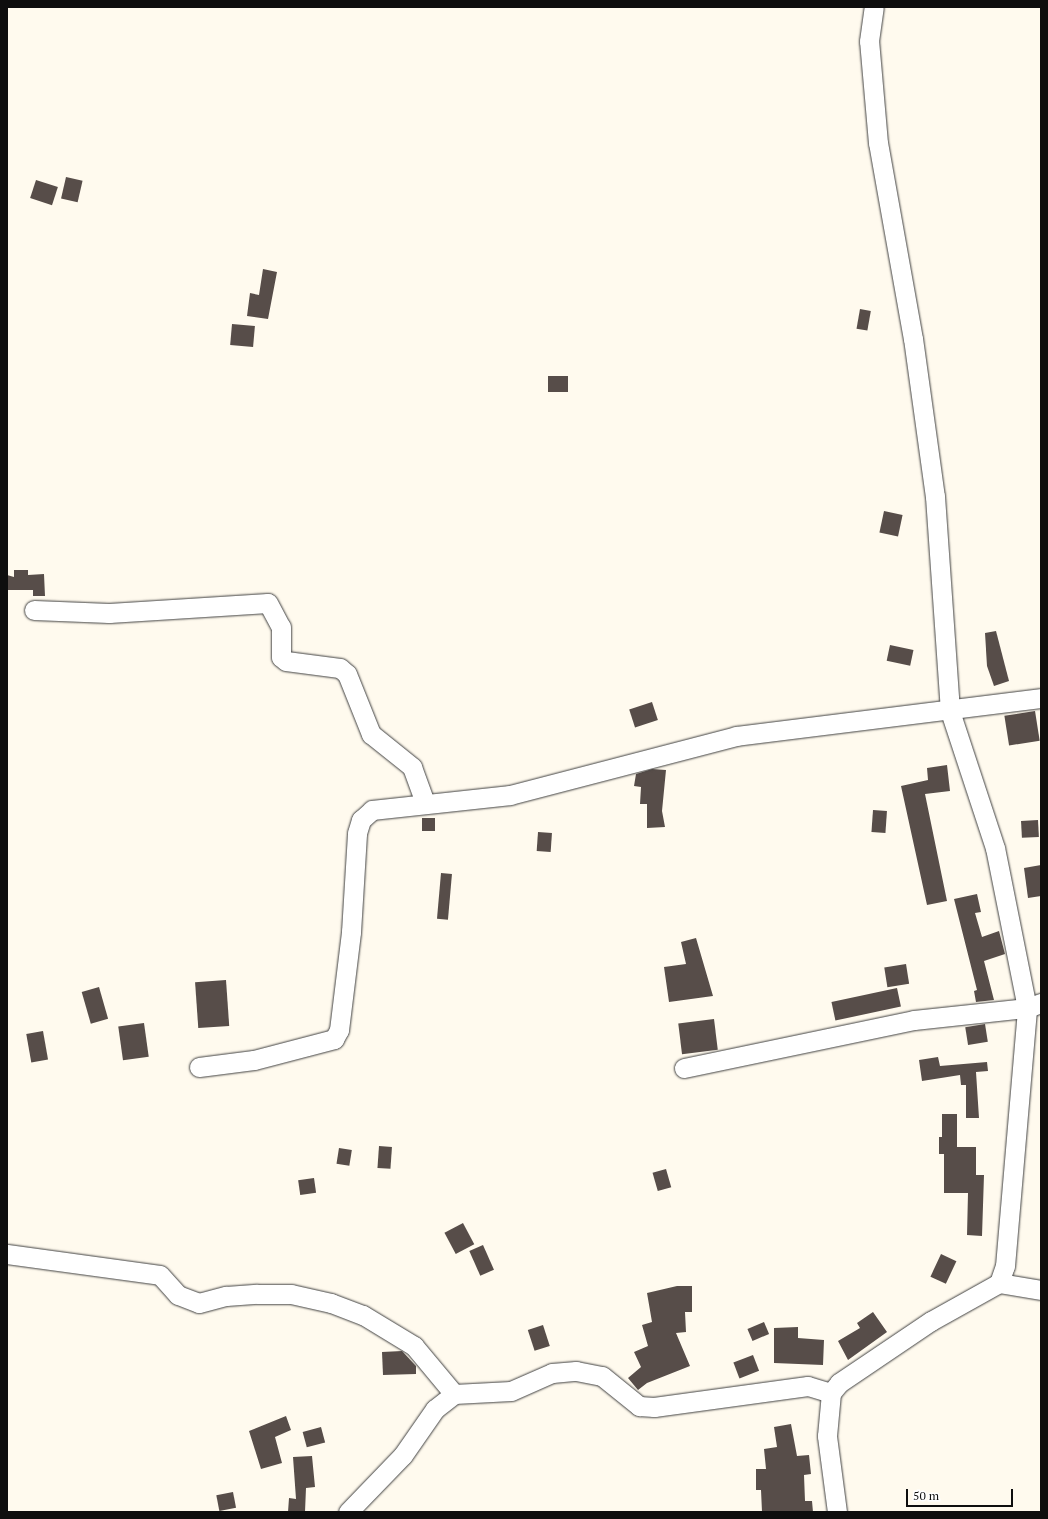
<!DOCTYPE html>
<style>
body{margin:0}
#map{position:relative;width:1048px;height:1519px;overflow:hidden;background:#fffaee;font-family:"PT Serif",serif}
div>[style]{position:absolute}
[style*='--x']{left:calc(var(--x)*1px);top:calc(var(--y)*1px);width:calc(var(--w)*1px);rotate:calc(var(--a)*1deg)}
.building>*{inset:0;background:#574d49;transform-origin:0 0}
.roads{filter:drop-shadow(0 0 1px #414141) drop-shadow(0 0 1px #414141)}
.minor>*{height:19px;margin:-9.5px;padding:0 9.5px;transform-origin:9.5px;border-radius:9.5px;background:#fff}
span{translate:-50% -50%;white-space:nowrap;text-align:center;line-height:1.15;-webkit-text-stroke:4px #fff;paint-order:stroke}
.frame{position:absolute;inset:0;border:8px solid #0e0e0e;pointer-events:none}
.scale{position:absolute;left:906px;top:1489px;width:107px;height:18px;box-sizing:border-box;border:2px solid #0e0e0e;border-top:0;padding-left:5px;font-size:12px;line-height:14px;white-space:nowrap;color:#0e0e0e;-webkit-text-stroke:3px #fff;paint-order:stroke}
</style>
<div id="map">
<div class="building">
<i style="left:66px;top:177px;width:17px;height:22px;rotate:13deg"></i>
<i style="left:36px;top:180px;width:23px;height:19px;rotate:18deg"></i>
<i style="clip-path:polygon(263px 269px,277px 272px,268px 319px,247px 316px,250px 293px,259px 295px)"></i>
<i style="left:860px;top:309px;width:11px;height:20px;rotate:10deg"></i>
<i style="left:232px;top:324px;width:23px;height:21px;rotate:5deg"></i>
<i style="left:568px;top:376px;width:16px;height:20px;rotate:90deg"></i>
<i style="left:884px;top:511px;width:19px;height:22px;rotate:12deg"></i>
<i style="clip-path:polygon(14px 570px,28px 570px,28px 575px,44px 574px,45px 596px,33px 596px,33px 590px,7px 590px,7px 575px,14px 577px)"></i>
<i style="clip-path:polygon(996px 631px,1009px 681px,994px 686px,987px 666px,985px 633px)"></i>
<i style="left:890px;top:645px;width:24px;height:16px;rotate:12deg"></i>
<i style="left:652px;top:702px;width:19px;height:24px;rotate:72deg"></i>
<i style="left:1035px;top:711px;width:30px;height:31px;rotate:81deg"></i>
<i style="clip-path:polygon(947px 765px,950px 791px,925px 794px,947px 901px,927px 905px,901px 786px,928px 780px,927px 768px)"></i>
<i style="clip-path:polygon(652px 769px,666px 770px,662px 811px,665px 827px,647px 828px,647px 804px,640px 804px,641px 787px,634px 786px,636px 774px)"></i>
<i style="left:873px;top:810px;width:14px;height:22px;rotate:4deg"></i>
<i style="left:422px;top:818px;width:13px;height:13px"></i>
<i style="left:1038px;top:820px;width:17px;height:17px;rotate:87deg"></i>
<i style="left:538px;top:832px;width:14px;height:19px;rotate:4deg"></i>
<i style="clip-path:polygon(1041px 865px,1041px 896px,1028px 898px,1024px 868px)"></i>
<i style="left:441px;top:873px;width:11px;height:46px;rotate:5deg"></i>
<i style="clip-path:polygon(977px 894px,981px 912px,975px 913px,982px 937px,999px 931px,1005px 954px,984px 961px,994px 1000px,976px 1002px,974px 991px,977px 990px,954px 899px)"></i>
<i style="clip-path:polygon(696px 938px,713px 996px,669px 1002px,664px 967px,686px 964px,681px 942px)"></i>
<i style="left:906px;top:964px;width:20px;height:22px;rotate:81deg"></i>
<i style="left:226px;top:980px;width:46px;height:31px;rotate:86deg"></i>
<i style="left:99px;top:987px;width:33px;height:18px;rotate:74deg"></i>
<i style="left:897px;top:988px;width:19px;height:67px;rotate:78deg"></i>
<i style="left:714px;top:1019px;width:31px;height:36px;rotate:83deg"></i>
<i style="left:144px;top:1023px;width:34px;height:26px;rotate:82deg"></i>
<i style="left:985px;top:1024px;width:18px;height:20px;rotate:81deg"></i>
<i style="left:43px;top:1031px;width:29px;height:17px;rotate:80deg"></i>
<i style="clip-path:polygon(938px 1057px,940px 1066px,987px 1062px,988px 1071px,976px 1072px,979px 1118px,966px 1118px,966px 1085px,961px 1085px,960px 1075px,922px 1081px,919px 1060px)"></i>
<i style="clip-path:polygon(942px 1114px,957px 1114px,957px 1147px,976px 1147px,976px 1175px,984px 1175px,982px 1236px,967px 1235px,968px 1193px,944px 1193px,944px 1154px,939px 1154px,939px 1137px,942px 1137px)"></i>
<i style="left:379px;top:1146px;width:13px;height:22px;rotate:4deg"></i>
<i style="left:339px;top:1148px;width:13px;height:16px;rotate:9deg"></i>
<i style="left:666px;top:1169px;width:19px;height:14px;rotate:74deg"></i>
<i style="left:314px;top:1178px;width:15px;height:16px;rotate:82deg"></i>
<i style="left:463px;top:1223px;width:24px;height:21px;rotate:62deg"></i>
<i style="left:483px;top:1245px;width:27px;height:15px;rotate:66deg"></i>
<i style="left:941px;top:1254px;width:17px;height:25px;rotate:25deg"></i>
<i style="clip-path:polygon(677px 1286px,692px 1286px,692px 1312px,685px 1312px,686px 1332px,676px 1333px,690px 1366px,647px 1383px,638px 1390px,628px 1378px,641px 1367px,634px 1352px,648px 1346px,642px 1325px,652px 1322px,647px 1293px)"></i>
<i style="clip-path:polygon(873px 1312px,887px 1332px,848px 1360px,838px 1341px,860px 1328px,857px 1323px)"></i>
<i style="left:764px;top:1322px;width:13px;height:18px;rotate:67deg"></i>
<i style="left:543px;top:1325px;width:22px;height:16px;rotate:72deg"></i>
<i style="clip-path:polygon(798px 1327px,798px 1338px,824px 1340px,823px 1365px,774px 1363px,774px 1328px)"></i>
<i style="clip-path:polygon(402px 1351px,416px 1366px,416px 1374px,383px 1375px,382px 1352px)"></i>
<i style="left:753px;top:1355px;width:17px;height:21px;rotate:69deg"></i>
<i style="clip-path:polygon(286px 1416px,291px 1430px,275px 1437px,282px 1463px,261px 1469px,249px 1431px)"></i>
<i style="clip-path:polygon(791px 1424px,797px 1456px,809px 1455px,811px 1474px,804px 1475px,805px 1501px,812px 1501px,813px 1512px,762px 1512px,761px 1490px,756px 1490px,756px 1469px,766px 1469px,764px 1449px,777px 1447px,774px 1427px)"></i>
<i style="left:321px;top:1427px;width:16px;height:19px;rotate:75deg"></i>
<i style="clip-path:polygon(312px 1456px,315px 1487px,306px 1488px,305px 1512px,288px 1512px,289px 1498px,296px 1499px,293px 1457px)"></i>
<i style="left:233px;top:1492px;width:16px;height:17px;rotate:79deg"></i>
</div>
<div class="roads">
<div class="minor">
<i style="--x:34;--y:610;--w:75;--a:2.3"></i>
<i style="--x:109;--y:613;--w:159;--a:-3.6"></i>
<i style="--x:268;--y:603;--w:27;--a:62"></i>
<i style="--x:281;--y:627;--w:30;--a:90"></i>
<i style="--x:281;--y:657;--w:6;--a:39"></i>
<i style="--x:286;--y:661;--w:54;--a:7.4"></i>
<i style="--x:340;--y:668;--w:9;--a:41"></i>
<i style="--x:347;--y:674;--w:65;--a:68.2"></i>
<i style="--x:371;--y:734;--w:53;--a:38.8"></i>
<i style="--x:412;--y:767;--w:38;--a:70"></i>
<i style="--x:199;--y:1067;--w:55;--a:-7.3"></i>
<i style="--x:254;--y:1060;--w:83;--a:-14.7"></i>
<i style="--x:334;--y:1039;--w:10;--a:-61"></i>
<i style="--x:339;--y:1030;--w:99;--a:-83"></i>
<i style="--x:351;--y:932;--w:99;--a:-86.5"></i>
<i style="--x:357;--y:833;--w:14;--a:-73"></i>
<i style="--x:361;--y:820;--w:15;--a:-42"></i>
<i style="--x:372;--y:810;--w:139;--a:-6.2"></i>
<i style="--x:510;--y:795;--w:234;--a:-14.6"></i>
<i style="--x:736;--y:736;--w:307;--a:-7.1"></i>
<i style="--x:684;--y:1068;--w:235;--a:-11.8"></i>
<i style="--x:914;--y:1020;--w:114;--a:-6.1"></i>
<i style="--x:1027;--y:1008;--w:15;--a:-20"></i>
<i style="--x:7;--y:1254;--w:154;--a:7.8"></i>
<i style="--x:160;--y:1275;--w:27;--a:48"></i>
<i style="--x:178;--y:1295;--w:22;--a:21"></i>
<i style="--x:199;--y:1303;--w:28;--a:-15"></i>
<i style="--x:226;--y:1296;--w:31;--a:-4"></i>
<i style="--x:257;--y:1294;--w:34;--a:0"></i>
<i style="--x:291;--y:1294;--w:41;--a:12.7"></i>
<i style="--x:331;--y:1303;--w:34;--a:21"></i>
<i style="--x:363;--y:1315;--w:60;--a:31.3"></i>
<i style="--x:414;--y:1346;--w:62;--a:50.2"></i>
<i style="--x:999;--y:1283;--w:43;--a:9.5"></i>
<i style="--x:348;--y:1512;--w:79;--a:-46"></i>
<i style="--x:403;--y:1455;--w:56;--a:-55.2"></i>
<i style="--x:435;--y:1409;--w:24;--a:-38"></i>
<i style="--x:454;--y:1394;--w:57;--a:-3"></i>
<i style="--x:511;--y:1391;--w:45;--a:-23.7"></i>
<i style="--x:552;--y:1373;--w:24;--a:-5"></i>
<i style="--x:576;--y:1371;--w:26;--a:11"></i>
<i style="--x:602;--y:1376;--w:48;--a:39"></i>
<i style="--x:639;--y:1406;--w:15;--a:4"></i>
<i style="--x:654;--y:1407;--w:155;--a:-7.8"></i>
<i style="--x:808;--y:1386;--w:24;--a:17"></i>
<i style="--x:837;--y:1512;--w:77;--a:-97.5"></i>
<i style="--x:827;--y:1436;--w:43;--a:-84.7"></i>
<i style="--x:831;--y:1393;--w:13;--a:-51"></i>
<i style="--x:839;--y:1383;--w:111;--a:-34"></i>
<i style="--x:931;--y:1321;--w:78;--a:-29.2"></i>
<i style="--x:999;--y:1283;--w:18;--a:-71"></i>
<i style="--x:1005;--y:1266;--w:259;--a:-85.1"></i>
<i style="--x:1027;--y:1008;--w:163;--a:-101.3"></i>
<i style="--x:995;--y:848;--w:144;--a:-108.2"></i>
<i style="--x:950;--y:711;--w:215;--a:-94"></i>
<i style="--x:935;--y:497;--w:160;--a:-97.9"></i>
<i style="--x:913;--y:339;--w:199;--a:-100.1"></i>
<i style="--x:878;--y:143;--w:102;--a:-95"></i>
<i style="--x:869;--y:41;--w:34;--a:-82"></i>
</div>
</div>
<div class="frame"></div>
<div class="scale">50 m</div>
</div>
